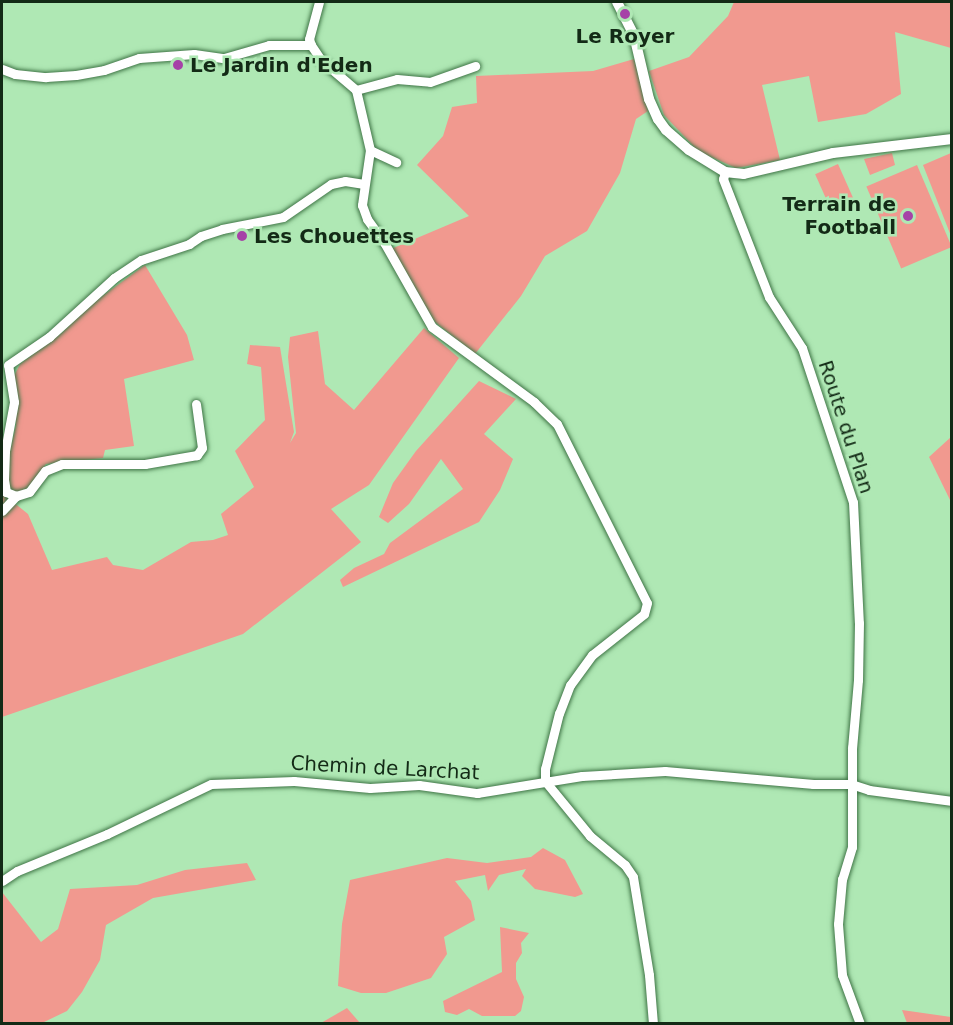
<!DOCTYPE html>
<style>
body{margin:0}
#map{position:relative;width:953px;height:1025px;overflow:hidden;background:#afe8b4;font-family:"DejaVu Sans",sans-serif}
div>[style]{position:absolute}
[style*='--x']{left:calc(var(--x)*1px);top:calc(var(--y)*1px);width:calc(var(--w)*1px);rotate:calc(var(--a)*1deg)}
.green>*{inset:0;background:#f1998f;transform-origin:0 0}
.roads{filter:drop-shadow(0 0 2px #3f7546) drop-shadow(0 0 2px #3f7546)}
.minor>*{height:9px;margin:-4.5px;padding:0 4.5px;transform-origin:4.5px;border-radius:4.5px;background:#fff}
.major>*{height:10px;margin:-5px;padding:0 5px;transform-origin:5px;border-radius:5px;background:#fff}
.dots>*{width:16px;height:16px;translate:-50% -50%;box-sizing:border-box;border:3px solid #afe8b4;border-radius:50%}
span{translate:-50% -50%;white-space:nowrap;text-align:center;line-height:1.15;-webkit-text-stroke:5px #afe8b4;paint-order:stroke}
.poi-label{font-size:20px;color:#132a16;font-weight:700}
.left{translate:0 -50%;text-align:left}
.right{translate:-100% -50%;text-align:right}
.street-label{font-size:20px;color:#132a16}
.frame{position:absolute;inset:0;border:3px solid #132a16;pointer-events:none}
</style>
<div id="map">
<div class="green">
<i style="clip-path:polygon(734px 2px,951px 2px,951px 48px,895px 32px,901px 94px,866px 114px,818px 122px,809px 76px,762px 85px,780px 160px,736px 168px,698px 151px,664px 115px,649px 71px,689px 57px,728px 16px)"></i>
<i style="clip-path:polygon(634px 59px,648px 111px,636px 119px,620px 173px,587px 231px,545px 256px,521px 296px,475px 354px,435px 322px,391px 249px,469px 216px,417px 165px,443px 136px,452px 107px,477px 103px,476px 76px,593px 71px)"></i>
<i style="clip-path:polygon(892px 153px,895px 165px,870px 175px,864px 159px)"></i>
<i style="clip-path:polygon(951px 153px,951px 236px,923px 165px)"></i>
<i style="left:838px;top:164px;width:43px;height:25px;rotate:66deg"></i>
<i style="left:917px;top:165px;width:89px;height:55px;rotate:67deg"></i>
<i style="clip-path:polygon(145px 265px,187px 335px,194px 360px,124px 379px,134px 446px,105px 450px,103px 458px,46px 464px,29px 488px,15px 493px,8px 485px,9px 456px,16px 425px,14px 376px,20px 364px,63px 332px,86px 308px)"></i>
<i style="clip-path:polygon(424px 328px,459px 358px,369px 485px,331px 509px,361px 542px,243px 634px,2px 717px,2px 493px,28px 514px,52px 570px,107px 557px,113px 565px,143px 570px,191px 542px,213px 540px,228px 535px,221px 514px,254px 487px,235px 451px,265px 420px,261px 367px,247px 364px,250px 345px,280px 347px,294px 432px,290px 443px,296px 433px,288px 357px,290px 337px,318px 331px,325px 384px,354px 410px)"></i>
<i style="clip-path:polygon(479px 381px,516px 399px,484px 434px,513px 459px,500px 490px,479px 522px,343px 587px,340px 580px,354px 568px,384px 554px,390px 543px,463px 489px,441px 459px,409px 504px,388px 523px,379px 517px,393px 483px,416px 451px)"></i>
<i style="clip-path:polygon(951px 437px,951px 502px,929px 457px)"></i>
<i style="clip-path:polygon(543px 848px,565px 860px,583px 894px,575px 897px,535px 889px,522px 876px,526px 869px,499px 875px,488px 891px,485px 875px,455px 881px,471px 901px,475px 920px,444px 937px,447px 954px,431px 978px,386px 993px,361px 993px,338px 986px,342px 924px,350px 880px,447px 858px,487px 863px,531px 857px)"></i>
<i style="clip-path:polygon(247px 863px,256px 880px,153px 898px,106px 925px,100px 960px,82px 992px,67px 1011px,42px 1023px,2px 1023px,2px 892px,41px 942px,58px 929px,70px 889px,137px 885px,185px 870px)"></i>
<i style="clip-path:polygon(500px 927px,529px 933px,521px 943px,522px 953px,516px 963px,516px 979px,524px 997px,521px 1011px,515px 1016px,482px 1016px,469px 1009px,457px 1015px,445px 1012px,443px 1001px,502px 972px)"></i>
<i style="clip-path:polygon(347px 1008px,360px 1023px,321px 1023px)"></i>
<i style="clip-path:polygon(902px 1010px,951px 1017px,951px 1023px,907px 1023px)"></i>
</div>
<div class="roads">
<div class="minor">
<i style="--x:319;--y:2;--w:38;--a:105"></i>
<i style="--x:309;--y:39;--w:6;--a:72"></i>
<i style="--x:311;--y:45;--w:18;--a:56"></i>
<i style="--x:321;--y:60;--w:46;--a:40.6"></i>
<i style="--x:356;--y:90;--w:62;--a:76.9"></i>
<i style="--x:370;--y:150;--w:56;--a:98.3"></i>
<i style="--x:362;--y:205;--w:15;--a:70"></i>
<i style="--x:367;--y:219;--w:31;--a:54"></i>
<i style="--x:385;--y:244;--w:95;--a:60.5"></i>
<i style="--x:432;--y:327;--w:127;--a:36.3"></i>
<i style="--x:534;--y:402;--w:32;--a:44"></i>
<i style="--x:557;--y:424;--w:200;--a:63.3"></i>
<i style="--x:647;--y:603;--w:11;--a:105"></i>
<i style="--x:644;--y:614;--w:66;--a:141.7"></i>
<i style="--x:592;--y:655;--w:37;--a:126"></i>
<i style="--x:570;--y:685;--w:30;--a:111"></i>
<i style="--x:559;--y:713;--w:58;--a:104"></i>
<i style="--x:545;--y:769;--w:12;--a:90"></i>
<i style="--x:2;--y:69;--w:14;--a:21"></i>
<i style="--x:15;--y:74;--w:31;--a:6"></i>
<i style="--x:46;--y:77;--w:30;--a:-4"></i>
<i style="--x:76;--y:75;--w:28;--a:-10"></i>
<i style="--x:104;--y:70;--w:37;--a:-19"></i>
<i style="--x:139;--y:58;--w:55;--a:-4.2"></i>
<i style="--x:194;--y:54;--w:30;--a:8"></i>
<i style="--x:224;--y:58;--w:47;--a:-16.1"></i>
<i style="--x:269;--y:45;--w:42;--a:0"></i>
<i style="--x:356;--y:90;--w:42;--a:-15"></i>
<i style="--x:397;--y:79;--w:33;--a:5"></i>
<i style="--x:430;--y:82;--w:48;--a:-19.6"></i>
<i style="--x:370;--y:150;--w:29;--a:25"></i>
<i style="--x:725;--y:172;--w:7;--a:106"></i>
<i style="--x:723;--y:179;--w:127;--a:68.7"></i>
<i style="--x:769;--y:297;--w:61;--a:57.1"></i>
<i style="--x:802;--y:348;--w:162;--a:71.7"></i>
<i style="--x:853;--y:502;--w:121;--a:87.2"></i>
<i style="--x:859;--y:623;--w:57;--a:91"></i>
<i style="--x:858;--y:680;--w:68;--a:95"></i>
<i style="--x:852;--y:748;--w:99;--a:90"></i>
<i style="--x:852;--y:847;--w:34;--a:107"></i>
<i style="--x:842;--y:879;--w:45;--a:95.1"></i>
<i style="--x:838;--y:924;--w:51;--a:85.5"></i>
<i style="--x:842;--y:975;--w:52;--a:69.8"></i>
<i style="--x:196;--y:404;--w:44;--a:82.2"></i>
<i style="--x:202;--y:448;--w:9;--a:126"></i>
<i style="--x:197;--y:455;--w:53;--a:170.2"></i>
<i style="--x:145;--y:464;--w:83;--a:180"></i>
<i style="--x:62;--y:464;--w:18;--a:158"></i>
<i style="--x:45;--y:471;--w:26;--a:127"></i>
<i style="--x:29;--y:492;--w:14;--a:163"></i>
<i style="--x:16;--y:496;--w:11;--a:-158"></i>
<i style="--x:6;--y:492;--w:12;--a:-99"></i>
<i style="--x:4;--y:480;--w:29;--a:-88"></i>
<i style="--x:5;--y:451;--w:50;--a:-79.6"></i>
<i style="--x:14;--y:402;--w:37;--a:-99"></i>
<i style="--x:8;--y:365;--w:50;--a:-34.3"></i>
<i style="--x:49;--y:337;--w:88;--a:-42.2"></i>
<i style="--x:114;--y:278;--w:32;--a:-34"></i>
<i style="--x:141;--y:260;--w:51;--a:-18.4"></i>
<i style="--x:189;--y:244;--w:14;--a:-34"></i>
<i style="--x:201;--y:236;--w:22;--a:-18"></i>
<i style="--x:222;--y:229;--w:62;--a:-11.1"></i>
<i style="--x:283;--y:217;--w:58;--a:-34.5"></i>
<i style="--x:331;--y:184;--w:14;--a:-12"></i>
<i style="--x:345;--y:181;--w:19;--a:9"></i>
<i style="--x:2;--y:511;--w:21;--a:-47"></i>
<i style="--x:545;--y:781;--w:71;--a:50.7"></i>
<i style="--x:590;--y:836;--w:45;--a:39.6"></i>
<i style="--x:625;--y:865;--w:14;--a:56"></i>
<i style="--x:633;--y:877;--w:99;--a:80.7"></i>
<i style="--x:649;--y:975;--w:49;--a:85.3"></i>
<i style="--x:2;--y:881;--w:18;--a:-34"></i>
<i style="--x:17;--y:871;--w:97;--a:-22.3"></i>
<i style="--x:107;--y:834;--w:115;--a:-25.7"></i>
<i style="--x:211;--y:784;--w:83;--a:-2.1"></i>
<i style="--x:294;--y:781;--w:76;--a:5.3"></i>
<i style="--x:370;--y:788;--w:49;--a:-3.5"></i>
<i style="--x:419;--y:785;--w:59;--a:7.9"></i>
<i style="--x:477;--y:793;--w:106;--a:-9.2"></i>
<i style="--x:582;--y:776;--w:83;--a:-3.4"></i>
<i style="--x:665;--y:771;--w:149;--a:5"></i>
<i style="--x:813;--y:784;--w:38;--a:0"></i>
<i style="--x:851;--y:784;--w:19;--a:18"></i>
<i style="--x:869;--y:790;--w:84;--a:7.5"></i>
</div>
<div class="major">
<i style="--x:617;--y:2;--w:37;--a:63"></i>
<i style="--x:634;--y:35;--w:66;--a:76.8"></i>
<i style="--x:649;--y:99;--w:22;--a:66"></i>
<i style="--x:658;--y:119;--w:14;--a:54"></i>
<i style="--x:666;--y:130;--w:30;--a:41"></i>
<i style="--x:689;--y:150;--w:42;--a:31.4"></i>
<i style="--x:725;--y:172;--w:19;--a:6"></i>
<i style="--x:744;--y:174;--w:91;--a:-13.3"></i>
<i style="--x:833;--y:153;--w:120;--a:-6.7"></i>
</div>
</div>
<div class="dots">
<i style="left:625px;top:14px;background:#a642a7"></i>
<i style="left:178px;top:65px;background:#a642a7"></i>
<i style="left:908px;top:216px;background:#a642a7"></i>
<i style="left:242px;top:236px;background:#a642a7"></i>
</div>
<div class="poi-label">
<span style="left:625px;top:36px">Le Royer</span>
<span class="left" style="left:190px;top:65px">Le Jardin d'Eden</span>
<span class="right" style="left:896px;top:216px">Terrain de<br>Football</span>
<span class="left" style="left:254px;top:236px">Les Chouettes</span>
</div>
<div class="street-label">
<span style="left:846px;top:427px;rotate:72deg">Route du Plan</span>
<span style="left:385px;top:768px;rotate:3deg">Chemin de Larchat</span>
</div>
<div class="frame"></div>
</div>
